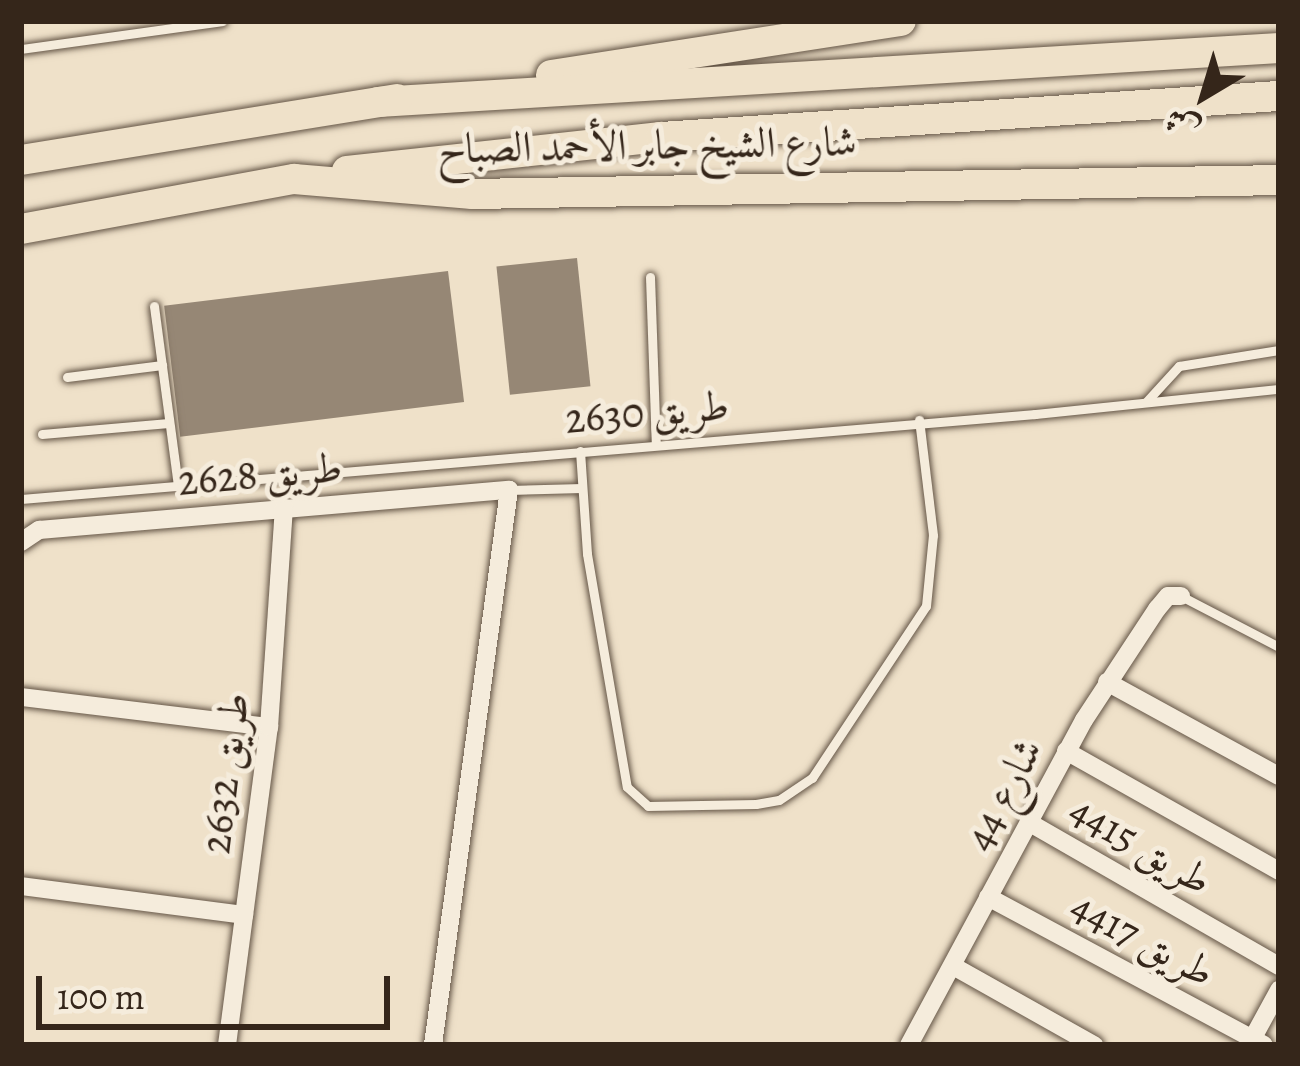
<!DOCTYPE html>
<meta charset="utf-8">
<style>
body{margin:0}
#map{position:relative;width:1300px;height:1066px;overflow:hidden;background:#efe1c9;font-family:Alegreya,Amiri,serif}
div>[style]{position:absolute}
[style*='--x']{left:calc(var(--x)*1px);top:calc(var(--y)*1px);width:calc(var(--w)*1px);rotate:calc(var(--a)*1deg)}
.building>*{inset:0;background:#968775;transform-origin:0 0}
.roads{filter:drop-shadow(0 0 3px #645546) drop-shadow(0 0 3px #645546)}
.service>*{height:9px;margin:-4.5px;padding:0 4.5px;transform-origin:4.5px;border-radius:4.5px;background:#f5ecdc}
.minor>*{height:18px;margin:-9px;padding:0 9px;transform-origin:9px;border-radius:9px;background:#f5ecdc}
.primary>*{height:30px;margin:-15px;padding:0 15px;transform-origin:15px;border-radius:15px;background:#efe1c9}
span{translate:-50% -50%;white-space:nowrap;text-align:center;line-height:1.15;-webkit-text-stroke:10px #f5ecdc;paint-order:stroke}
.street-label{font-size:42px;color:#35261a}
.frame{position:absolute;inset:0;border:24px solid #35261a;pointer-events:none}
.north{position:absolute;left:1144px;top:36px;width:120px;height:120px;-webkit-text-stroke:9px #f5ecdc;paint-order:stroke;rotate:218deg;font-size:33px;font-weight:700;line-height:48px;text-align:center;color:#35261a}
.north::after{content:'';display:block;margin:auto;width:42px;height:54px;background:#35261a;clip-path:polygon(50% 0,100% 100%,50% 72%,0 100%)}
.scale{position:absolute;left:36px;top:976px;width:354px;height:54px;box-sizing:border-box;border:6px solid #35261a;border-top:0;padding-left:15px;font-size:36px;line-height:42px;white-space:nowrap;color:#35261a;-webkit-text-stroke:9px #f5ecdc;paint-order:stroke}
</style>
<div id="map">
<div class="building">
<i style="left:577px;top:258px;width:129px;height:81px;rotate:84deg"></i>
<i style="left:448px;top:271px;width:132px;height:286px;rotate:83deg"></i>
</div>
<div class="roads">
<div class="service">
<i style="--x:21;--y:49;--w:203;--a:-7.9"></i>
<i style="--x:650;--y:277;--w:168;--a:88"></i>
<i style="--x:154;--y:306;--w:181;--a:82.4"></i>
<i style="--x:67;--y:377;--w:96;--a:-7.2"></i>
<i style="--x:1146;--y:402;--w:49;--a:-47.5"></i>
<i style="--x:1179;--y:366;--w:101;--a:-9.1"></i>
<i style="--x:42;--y:434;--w:127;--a:-5"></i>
<i style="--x:580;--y:451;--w:103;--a:86.1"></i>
<i style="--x:587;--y:554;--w:236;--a:80.3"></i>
<i style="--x:627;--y:787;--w:28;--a:42"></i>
<i style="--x:648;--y:806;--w:108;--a:-1.1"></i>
<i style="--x:756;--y:804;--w:23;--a:-10"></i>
<i style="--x:779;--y:800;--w:40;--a:-34"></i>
<i style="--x:812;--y:778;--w:206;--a:-56.5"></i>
<i style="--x:926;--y:606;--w:71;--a:-84.4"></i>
<i style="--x:933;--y:535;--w:116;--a:-96.9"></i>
<i style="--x:509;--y:490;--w:73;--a:-1.6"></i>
<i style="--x:21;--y:499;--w:1018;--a:-4.79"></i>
<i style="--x:1035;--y:414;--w:245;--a:-5.9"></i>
<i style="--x:1181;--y:596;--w:110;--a:27.5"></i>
</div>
<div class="minor">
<i style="--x:21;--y:542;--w:22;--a:-34"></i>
<i style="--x:39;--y:530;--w:472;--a:-4.9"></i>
<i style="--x:509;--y:490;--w:560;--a:97.8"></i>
<i style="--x:1107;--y:682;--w:196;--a:28.7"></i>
<i style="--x:21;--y:697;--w:250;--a:6.9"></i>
<i style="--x:1066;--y:751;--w:244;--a:29.4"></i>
<i style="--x:1030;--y:823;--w:287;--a:29.9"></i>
<i style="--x:21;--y:886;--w:225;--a:7.4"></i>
<i style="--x:988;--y:897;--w:313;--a:28.2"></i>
<i style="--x:953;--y:966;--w:162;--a:29.3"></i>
<i style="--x:227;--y:1045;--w:321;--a:-82.5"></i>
<i style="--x:269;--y:727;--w:220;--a:-86.1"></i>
<i style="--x:909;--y:1045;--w:369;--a:-61.7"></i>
<i style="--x:1084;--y:720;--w:133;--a:-56.7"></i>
<i style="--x:1157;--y:609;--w:17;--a:-50"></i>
<i style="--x:1168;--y:596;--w:13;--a:0"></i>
<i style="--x:1249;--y:1045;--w:63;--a:-61.4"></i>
</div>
<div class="primary">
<i style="--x:551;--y:75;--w:354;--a:-8.8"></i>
<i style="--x:378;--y:102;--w:903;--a:-3.43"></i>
<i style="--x:21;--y:160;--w:381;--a:-9.2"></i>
<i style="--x:347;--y:171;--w:316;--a:-6.2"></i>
<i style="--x:661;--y:137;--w:619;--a:-3.8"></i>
<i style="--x:21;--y:229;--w:278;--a:-10.4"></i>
<i style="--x:294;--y:179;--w:179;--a:4.8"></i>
<i style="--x:472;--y:194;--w:807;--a:-0.99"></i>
</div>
</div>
<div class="street-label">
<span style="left:647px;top:145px;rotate:-1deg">شارع الشيخ جابر الأحمد الصباح</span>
<span style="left:647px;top:412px;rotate:-5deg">طريق 2630</span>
<span style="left:260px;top:474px;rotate:-5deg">طريق 2628</span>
<span style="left:225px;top:773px;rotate:-83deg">طريق 2632</span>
<span style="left:1003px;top:794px;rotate:-62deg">شارع 44</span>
<span style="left:1141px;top:845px;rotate:30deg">طريق 4415</span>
<span style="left:1143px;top:939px;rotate:28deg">طريق 4417</span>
</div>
<div class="frame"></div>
<div class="north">ش</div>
<div class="scale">100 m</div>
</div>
